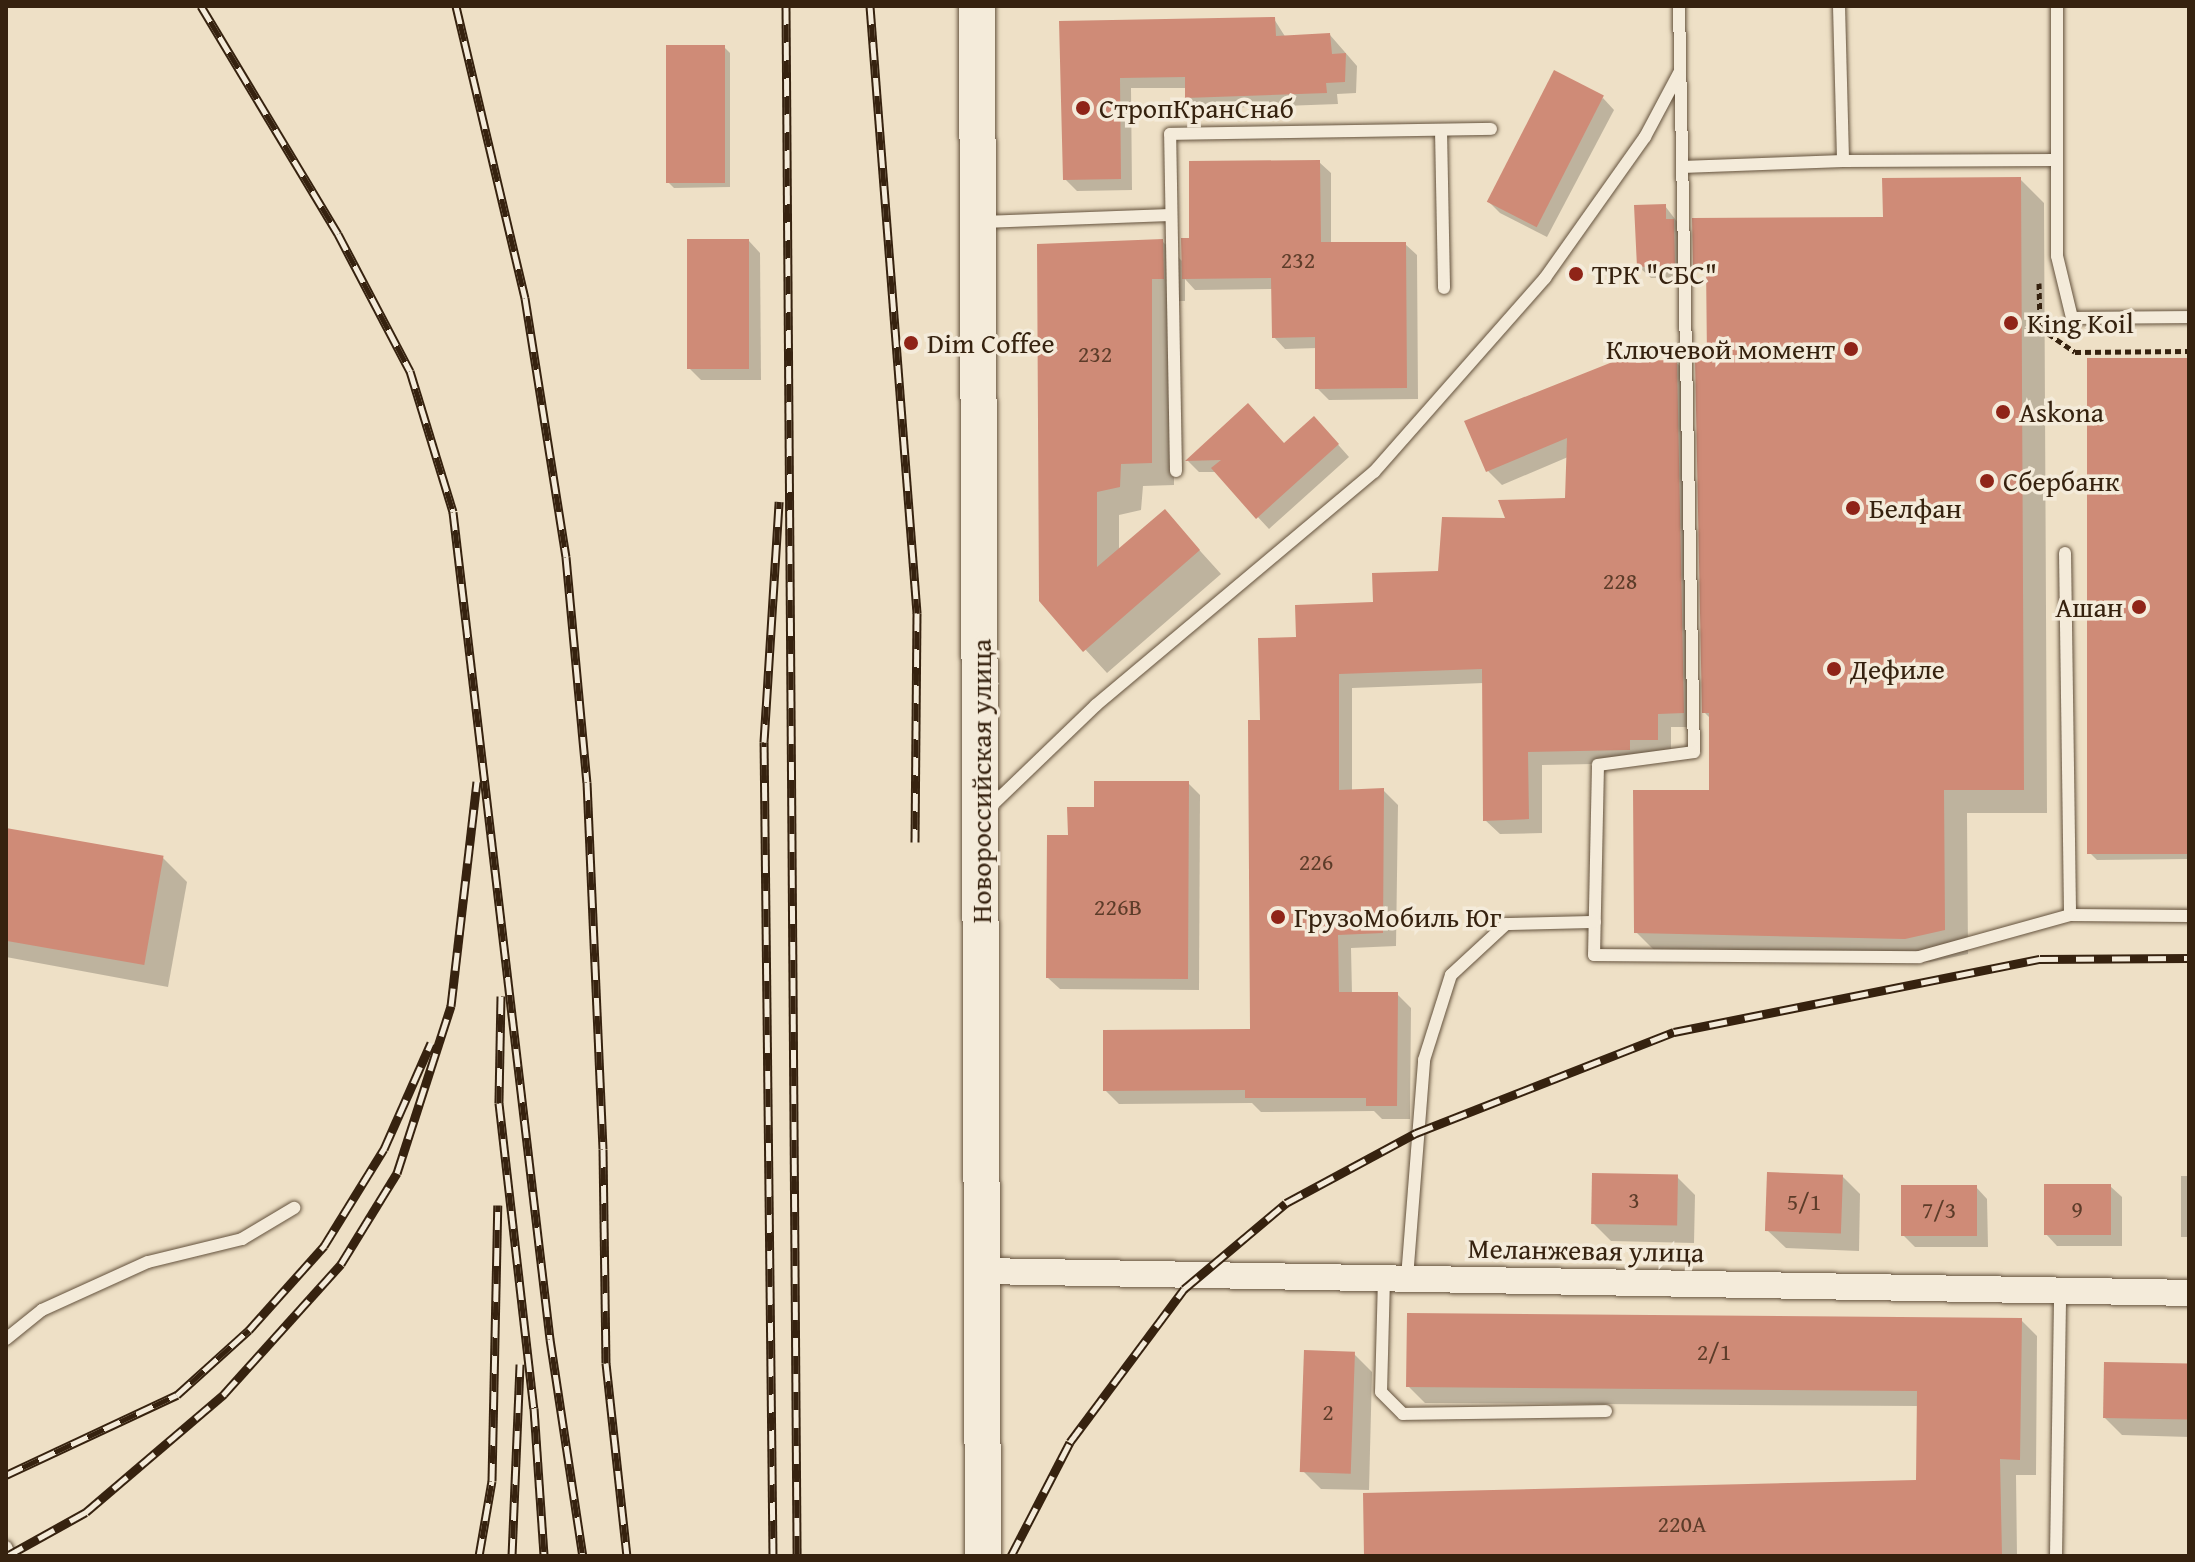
<!DOCTYPE html>
<meta charset="utf-8">
<style>
body{margin:0}
#map{position:relative;width:2195px;height:1562px;overflow:hidden;background:#eee0c6;font-family:"Gentium Book Plus",serif}
div>[style]{position:absolute}
[style*='--x']{left:calc(var(--x)*1px);top:calc(var(--y)*1px);width:calc(var(--w)*1px);rotate:calc(var(--a)*1deg)}
.shadow>*{inset:0;background:#0003;transform-origin:0 0}
.building>*{inset:0;background:#cf8b77;transform-origin:0 0}
.path>*{height:5px;margin-top:-2.5px;transform-origin:0;background:repeating-linear-gradient(90deg,#36220f 0 6px,transparent 0 10px)}
.roads{filter:drop-shadow(0 0 2px #64523d) drop-shadow(0 0 2px #64523d)}
.service>*{height:12px;margin:-6px;padding:0 6px;transform-origin:6px;border-radius:6px;background:#f4ebda}
.minor>*{height:26px;margin:-13px;padding:0 13px;transform-origin:13px;border-radius:13px;background:#f4ebda}
.secondary>*{height:36px;margin:-18px;padding:0 18px;transform-origin:18px;border-radius:18px;background:#f4ebda}
.rail>*{height:9px;margin-top:-4.5px;transform-origin:0;background:repeating-linear-gradient(90deg,#f4ebda 0 18px,#36220f 0 36px);box-sizing:border-box;border-block:2px solid #36220f}
.dots>*{width:22px;height:22px;translate:-50% -50%;box-sizing:border-box;border:4px solid #f4ebda;border-radius:50%}
span{translate:-50% -50%;white-space:nowrap;text-align:center;line-height:1.15;-webkit-text-stroke:7px #f4ebda;paint-order:stroke}
.number-label{font-size:24px;color:#5c3c29}
.number-label span{-webkit-text-stroke-width:0}
.poi-label{font-size:28px;color:#36220f}
.left{translate:0 -50%;text-align:left}
.right{translate:-100% -50%;text-align:right}
.street-label{font-size:28px;color:#36220f}
.frame{position:absolute;inset:0;border:8px solid #36220f;pointer-events:none}
</style>
<div id="map">
<div class="shadow">
<i style="clip-path:polygon(1274px 19px,1286px 38px,1330px 35px,1357px 66px,1356px 93px,1337px 94px,1338px 104px,1198px 109px,1187px 97px,1187px 88px,1131px 88px,1132px 190px,1077px 191px,1065px 179px,1061px 23px)"></i>
<i style="clip-path:polygon(724px 47px,730px 53px,730px 187px,674px 188px,669px 183px)"></i>
<i style="clip-path:polygon(1603px 98px,1614px 110px,1547px 237px,1500px 213px,1488px 201px)"></i>
<i style="clip-path:polygon(1319px 162px,1331px 173px,1331px 244px,1405px 244px,1417px 255px,1418px 399px,1329px 400px,1317px 388px,1317px 348px,1285px 349px,1274px 337px,1273px 289px,1195px 290px,1185px 279px,1185px 301px,1174px 301px,1174px 485px,1143px 486px,1141px 510px,1119px 515px,1119px 551px,1164px 511px,1221px 574px,1107px 673px,1041px 601px,1162px 241px,1183px 262px,1191px 239px)"></i>
<i style="clip-path:polygon(2020px 179px,2044px 203px,2047px 813px,1967px 813px,1968px 954px,1930px 962px,1660px 956px,1636px 932px,1711px 792px,1711px 719px,1704px 712px,1708px 277px,1695px 264px,1885px 219px)"></i>
<i style="clip-path:polygon(1665px 206px,1685px 232px,1686px 277px,1651px 278px,1639px 267px)"></i>
<i style="clip-path:polygon(749px 241px,760px 253px,761px 380px,701px 380px,689px 368px)"></i>
<i style="clip-path:polygon(2189px 360px,2189px 859px,2097px 860px,2091px 854px)"></i>
<i style="clip-path:polygon(1676px 362px,1690px 376px,1697px 727px,1671px 727px,1671px 753px,1644px 763px,1542px 765px,1542px 833px,1500px 834px,1485px 820px,1484px 683px,1352px 688px,1352px 792px,1384px 791px,1398px 805px,1396px 946px,1351px 948px,1352px 994px,1397px 994px,1411px 1008px,1410px 1119px,1382px 1119px,1374px 1111px,1261px 1112px,1252px 1103px,1119px 1104px,1105px 1090px,1252px 1031px,1262px 721px,1298px 639px,1440px 573px,1508px 520px,1567px 500px,1568px 457px,1502px 485px,1488px 471px,1467px 422px)"></i>
<i style="clip-path:polygon(1248px 406px,1285px 446px,1326px 431px,1349px 457px,1269px 529px,1216px 472px,1199px 472px,1188px 461px)"></i>
<i style="clip-path:polygon(1188px 783px,1200px 795px,1199px 990px,1060px 989px,1048px 978px,1070px 837px,1096px 809px)"></i>
<i style="clip-path:polygon(6px 830px,163px 858px,187px 882px,168px 987px,6px 957px)"></i>
<i style="clip-path:polygon(1842px 1176px,1860px 1194px,1859px 1251px,1786px 1248px,1767px 1230px)"></i>
<i style="left:2181px;top:1176px;width:8px;height:61px"></i>
<i style="clip-path:polygon(1677px 1177px,1695px 1195px,1694px 1243px,1611px 1241px,1593px 1223px)"></i>
<i style="clip-path:polygon(2110px 1186px,2122px 1197px,2122px 1246px,2057px 1246px,2046px 1234px)"></i>
<i style="clip-path:polygon(1976px 1187px,1987px 1199px,1988px 1247px,1915px 1247px,1903px 1235px)"></i>
<i style="clip-path:polygon(2021px 1320px,2037px 1336px,2036px 1475px,2016px 1475px,2017px 1556px,1366px 1556px,1918px 1482px,1919px 1406px,1425px 1403px,1408px 1386px)"></i>
<i style="clip-path:polygon(1354px 1354px,1372px 1372px,1369px 1490px,1321px 1489px,1303px 1471px)"></i>
<i style="clip-path:polygon(2189px 1366px,2189px 1437px,2122px 1435px,2104px 1417px)"></i>
</div>
<div class="building">
<i style="clip-path:polygon(1275px 17px,1276px 36px,1330px 33px,1332px 54px,1346px 53px,1345px 82px,1326px 83px,1327px 93px,1185px 98px,1185px 77px,1120px 78px,1121px 179px,1063px 180px,1059px 21px)"></i>
<i style="left:725px;top:45px;width:138px;height:59px;rotate:90deg"></i>
<i style="left:1554px;top:70px;width:56px;height:148px;rotate:27deg"></i>
<i style="clip-path:polygon(1320px 160px,1321px 242px,1406px 242px,1407px 388px,1315px 389px,1315px 337px,1272px 338px,1271px 278px,1182px 279px,1181px 238px,1189px 238px,1189px 161px)"></i>
<i style="clip-path:polygon(2021px 177px,2024px 790px,1944px 790px,1945px 930px,1905px 939px,1634px 933px,1633px 790px,1709px 790px,1709px 713px,1702px 713px,1695px 359px,1707px 359px,1706px 264px,1693px 265px,1692px 218px,1883px 217px,1882px 178px)"></i>
<i style="clip-path:polygon(1666px 204px,1666px 219px,1674px 219px,1675px 266px,1637px 267px,1634px 205px)"></i>
<i style="left:687px;top:239px;width:62px;height:130px"></i>
<i style="clip-path:polygon(1163px 239px,1164px 279px,1152px 279px,1152px 463px,1121px 464px,1120px 487px,1097px 492px,1097px 567px,1165px 509px,1200px 550px,1083px 652px,1039px 601px,1037px 244px)"></i>
<i style="left:2189px;top:358px;width:496px;height:102px;rotate:90deg"></i>
<i style="clip-path:polygon(1677px 360px,1684px 713px,1658px 714px,1658px 740px,1630px 740px,1630px 750px,1528px 752px,1529px 819px,1483px 821px,1482px 669px,1339px 674px,1339px 790px,1384px 788px,1383px 933px,1338px 935px,1339px 992px,1398px 992px,1397px 1106px,1366px 1106px,1366px 1098px,1245px 1098px,1245px 1090px,1103px 1091px,1103px 1030px,1250px 1029px,1248px 720px,1260px 720px,1258px 638px,1296px 637px,1295px 605px,1373px 602px,1372px 573px,1438px 571px,1442px 517px,1505px 518px,1498px 500px,1565px 498px,1567px 438px,1486px 472px,1464px 421px,1615px 361px)"></i>
<i style="clip-path:polygon(1248px 403px,1284px 443px,1314px 416px,1339px 444px,1256px 519px,1211px 468px,1221px 460px,1185px 461px)"></i>
<i style="clip-path:polygon(1094px 781px,1189px 781px,1188px 979px,1046px 978px,1047px 835px,1068px 835px,1067px 807px,1094px 807px)"></i>
<i style="left:6px;top:828px;width:160px;height:111px;rotate:10deg"></i>
<i style="left:1767px;top:1172px;width:76px;height:59px;rotate:2deg"></i>
<i style="left:1592px;top:1173px;width:86px;height:51px;rotate:1deg"></i>
<i style="left:2044px;top:1184px;width:67px;height:51px"></i>
<i style="left:1901px;top:1185px;width:76px;height:51px"></i>
<i style="clip-path:polygon(1407px 1313px,2022px 1318px,2020px 1460px,2000px 1459px,2002px 1556px,1364px 1556px,1363px 1493px,1916px 1480px,1917px 1391px,1406px 1387px)"></i>
<i style="left:1304px;top:1350px;width:51px;height:122px;rotate:2deg"></i>
<i style="left:2104px;top:1362px;width:85px;height:56px;rotate:1deg"></i>
</div>
<div class="path">
<i style="--x:2039;--y:283;--w:45;--a:88.7"></i>
<i style="--x:2040;--y:328;--w:42;--a:34.4"></i>
<i style="--x:2075;--y:352;--w:114;--a:-0.5"></i>
</div>
<div class="roads">
<div class="service">
<i style="--x:1679;--y:6;--w:746;--a:88.85"></i>
<i style="--x:1694;--y:752;--w:97;--a:172.3"></i>
<i style="--x:1598;--y:765;--w:190;--a:91.2"></i>
<i style="--x:1594;--y:955;--w:325;--a:0.4"></i>
<i style="--x:1919;--y:957;--w:157;--a:-15.5"></i>
<i style="--x:2070;--y:915;--w:119;--a:0.5"></i>
<i style="--x:1839;--y:6;--w:155;--a:88.5"></i>
<i style="--x:1843;--y:161;--w:213;--a:-0.3"></i>
<i style="--x:2057;--y:6;--w:250;--a:90"></i>
<i style="--x:2057;--y:256;--w:64;--a:76.4"></i>
<i style="--x:2072;--y:318;--w:117;--a:-0.5"></i>
<i style="--x:1441;--y:130;--w:158;--a:88.9"></i>
<i style="--x:1682;--y:167;--w:161;--a:-2.1"></i>
<i style="--x:982;--y:222;--w:189;--a:-2.1"></i>
<i style="--x:1176;--y:471;--w:337;--a:-91"></i>
<i style="--x:1170;--y:134;--w:321;--a:-0.9"></i>
<i style="--x:2065;--y:553;--w:362;--a:89.2"></i>
<i style="--x:987;--y:810;--w:151;--a:-43.9"></i>
<i style="--x:1096;--y:705;--w:363;--a:-40"></i>
<i style="--x:1374;--y:472;--w:259;--a:-48.6"></i>
<i style="--x:1545;--y:278;--w:173;--a:-54.7"></i>
<i style="--x:1645;--y:137;--w:72;--a:-62"></i>
<i style="--x:1384;--y:1278;--w:114;--a:91.5"></i>
<i style="--x:1381;--y:1392;--w:31;--a:45"></i>
<i style="--x:1403;--y:1414;--w:203;--a:-0.8"></i>
<i style="--x:1407;--y:1278;--w:219;--a:-85.5"></i>
<i style="--x:1424;--y:1060;--w:89;--a:-72.4"></i>
<i style="--x:1451;--y:975;--w:75;--a:-42.8"></i>
<i style="--x:1506;--y:924;--w:89;--a:-1.3"></i>
<i style="--x:6;--y:1339;--w:46;--a:-38.9"></i>
<i style="--x:42;--y:1310;--w:116;--a:-24.4"></i>
<i style="--x:148;--y:1262;--w:97;--a:-13.7"></i>
<i style="--x:242;--y:1239;--w:61;--a:-30.8"></i>
<i style="--x:6;--y:1547;--w:10;--a:66"></i>
<i style="--x:2056;--y:1556;--w:266;--a:-89.1"></i>
</div>
<div class="minor">
<i style="--x:982;--y:1271;--w:1207;--a:1.04"></i>
</div>
<div class="secondary">
<i style="--x:977;--y:6;--w:1550;--a:89.78"></i>
</div>
</div>
<div class="rail">
<i style="--x:201;--y:6;--w:266;--a:59"></i>
<i style="--x:338;--y:234;--w:155;--a:62.3"></i>
<i style="--x:410;--y:371;--w:147;--a:73"></i>
<i style="--x:453;--y:512;--w:833;--a:83.31"></i>
<i style="--x:550;--y:1339;--w:219;--a:81.4"></i>
<i style="--x:456;--y:6;--w:300;--a:76.7"></i>
<i style="--x:525;--y:298;--w:262;--a:81"></i>
<i style="--x:566;--y:557;--w:226;--a:84.7"></i>
<i style="--x:587;--y:782;--w:367;--a:87.5"></i>
<i style="--x:603;--y:1149;--w:214;--a:89.2"></i>
<i style="--x:606;--y:1363;--w:194;--a:83.8"></i>
<i style="--x:786;--y:6;--w:1550;--a:89.59"></i>
<i style="--x:870;--y:6;--w:609;--a:85.57"></i>
<i style="--x:917;--y:613;--w:229;--a:90.5"></i>
<i style="--x:501;--y:996;--w:107;--a:91.1"></i>
<i style="--x:499;--y:1103;--w:307;--a:83.5"></i>
<i style="--x:534;--y:1408;--w:148;--a:86.1"></i>
<i style="--x:6;--y:1475;--w:189;--a:-25.1"></i>
<i style="--x:177;--y:1395;--w:97;--a:-42.1"></i>
<i style="--x:249;--y:1330;--w:113;--a:-48.2"></i>
<i style="--x:324;--y:1246;--w:114;--a:-58.3"></i>
<i style="--x:384;--y:1149;--w:116;--a:-66.1"></i>
<i style="--x:7;--y:1556;--w:90;--a:-29.1"></i>
<i style="--x:86;--y:1512;--w:182;--a:-40.5"></i>
<i style="--x:224;--y:1394;--w:175;--a:-48"></i>
<i style="--x:341;--y:1264;--w:107;--a:-58.4"></i>
<i style="--x:397;--y:1173;--w:176;--a:-72.1"></i>
<i style="--x:451;--y:1006;--w:226;--a:-83.4"></i>
<i style="--x:479;--y:1556;--w:76;--a:-80.2"></i>
<i style="--x:492;--y:1481;--w:276;--a:-88.8"></i>
<i style="--x:512;--y:1556;--w:192;--a:-87.6"></i>
<i style="--x:773;--y:1556;--w:814;--a:-90.63"></i>
<i style="--x:764;--y:742;--w:241;--a:-86.4"></i>
<i style="--x:1011;--y:1556;--w:128;--a:-62.6"></i>
<i style="--x:1070;--y:1442;--w:191;--a:-53.3"></i>
<i style="--x:1184;--y:1289;--w:133;--a:-40.1"></i>
<i style="--x:1286;--y:1203;--w:148;--a:-28.3"></i>
<i style="--x:1416;--y:1133;--w:277;--a:-21.4"></i>
<i style="--x:1674;--y:1032;--w:373;--a:-11.3"></i>
<i style="--x:2040;--y:959;--w:149;--a:-0.4"></i>
</div>
<div class="dots">
<i style="left:1083px;top:108px;background:#8f2418"></i>
<i style="left:1576px;top:274px;background:#8f2418"></i>
<i style="left:2011px;top:323px;background:#8f2418"></i>
<i style="left:911px;top:343px;background:#8f2418"></i>
<i style="left:1851px;top:349px;background:#8f2418"></i>
<i style="left:2003px;top:412px;background:#8f2418"></i>
<i style="left:1987px;top:481px;background:#8f2418"></i>
<i style="left:1853px;top:508px;background:#8f2418"></i>
<i style="left:2139px;top:607px;background:#8f2418"></i>
<i style="left:1834px;top:669px;background:#8f2418"></i>
<i style="left:1278px;top:917px;background:#8f2418"></i>
</div>
<div class="number-label">
<span style="left:1298px;top:260px">232</span>
<span style="left:1095px;top:354px">232</span>
<span style="left:1620px;top:581px">228</span>
<span style="left:1316px;top:862px">226</span>
<span style="left:1118px;top:907px">226В</span>
<span style="left:1634px;top:1200px">3</span>
<span style="left:1804px;top:1202px">5/1</span>
<span style="left:2077px;top:1209px">9</span>
<span style="left:1939px;top:1210px">7/3</span>
<span style="left:1714px;top:1352px">2/1</span>
<span style="left:1328px;top:1412px">2</span>
<span style="left:1682px;top:1524px">220А</span>
</div>
<div class="poi-label">
<span class="left" style="left:1099px;top:108px">СтропКранСнаб</span>
<span class="left" style="left:1592px;top:274px">ТРК "СБС"</span>
<span class="left" style="left:2027px;top:323px">King Koil</span>
<span class="left" style="left:927px;top:343px">Dim Coffee</span>
<span class="right" style="left:1835px;top:349px">Ключевой момент</span>
<span class="left" style="left:2019px;top:412px">Askona</span>
<span class="left" style="left:2003px;top:481px">Сбербанк</span>
<span class="left" style="left:1869px;top:508px">Белфан</span>
<span class="right" style="left:2123px;top:607px">Ашан</span>
<span class="left" style="left:1850px;top:669px">Дефиле</span>
<span class="left" style="left:1294px;top:917px">ГрузоМобиль Юг</span>
</div>
<div class="street-label">
<span style="left:981px;top:781px;rotate:-90deg">Новороссийская улица</span>
<span style="left:1586px;top:1250px;rotate:1deg">Меланжевая улица</span>
</div>
<div class="frame"></div>
</div>
